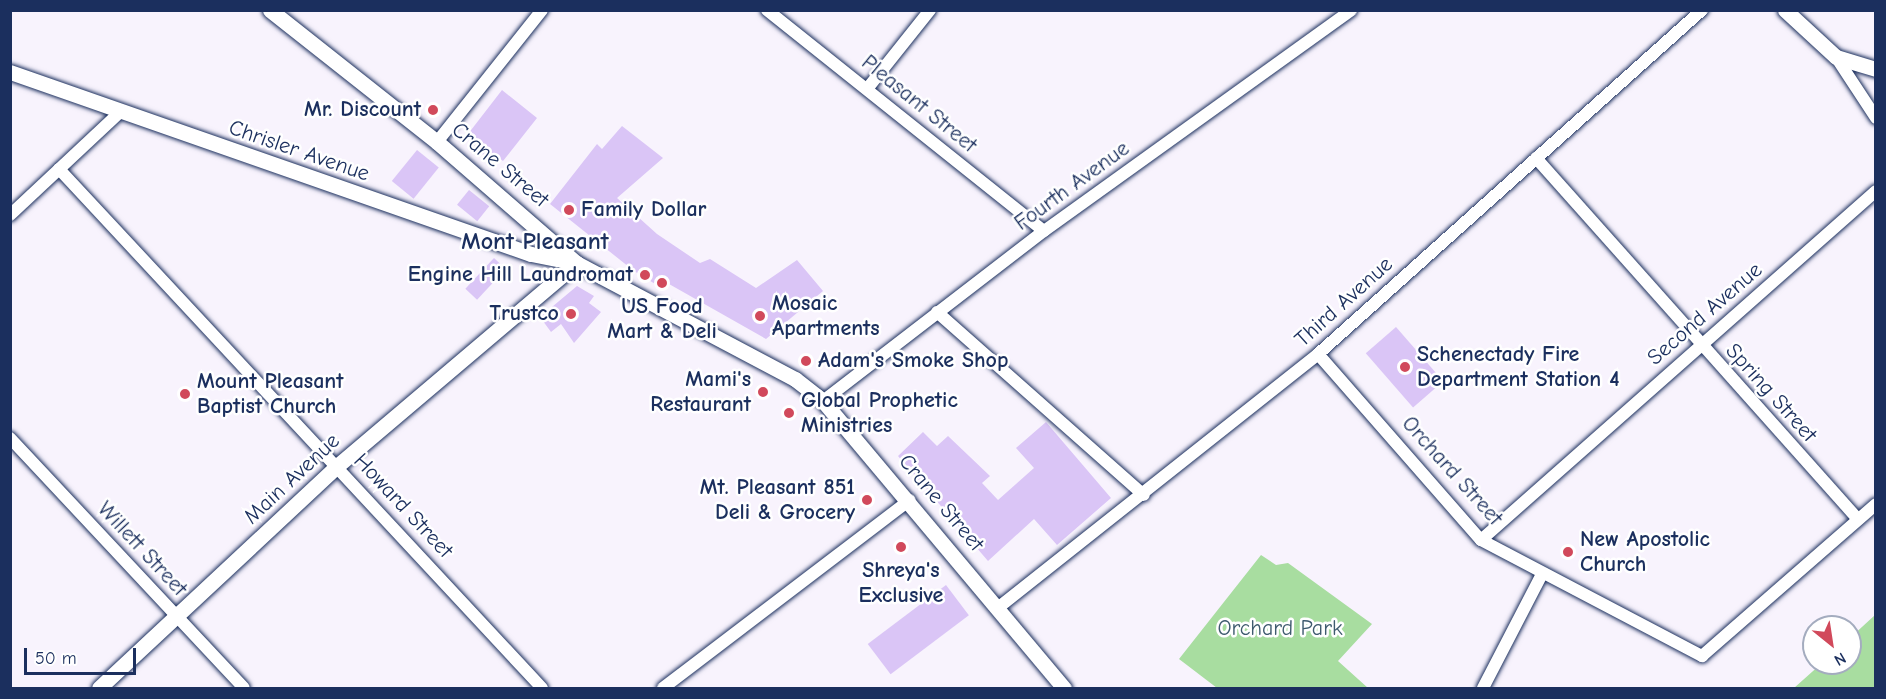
<!DOCTYPE html>
<style>
body{margin:0}
#map{position:relative;width:1886px;height:699px;overflow:hidden;background:#f8f3fd;font-family:"Comic Neue",sans-serif}
div>[style]{position:absolute}
[style*='--x']{left:calc(var(--x)*1px);top:calc(var(--y)*1px);width:calc(var(--w)*1px);rotate:calc(var(--a)*1deg)}
.green>*{inset:0;background:#a8dda0}
.building>*{inset:0;background:#dac5f6;transform-origin:0 0}
.roads{filter:drop-shadow(0 0 2px #1b2f5e) drop-shadow(0 0 2px #1b2f5e)}
.minor>*{height:12px;margin:-6px;padding:0 6px;transform-origin:6px;border-radius:6px;background:#fff}
.tertiary>*{height:15px;margin:-7.5px;padding:0 7.5px;transform-origin:7.5px;border-radius:7.5px;background:#fff}
.dots>*{width:16px;height:16px;translate:-50% -50%;box-sizing:border-box;border:3px solid #fff;border-radius:50%}
span{translate:-50% -50%;white-space:nowrap;text-align:center;line-height:1.15;-webkit-text-stroke:5px #fff;paint-order:stroke}
.street-label{font-size:22px;color:#1b2f5e}
.poi-label{font-size:22px;color:#1b2f5e;font-weight:700}
.right{translate:-100% -50%;text-align:right}
.left{translate:0 -50%;text-align:left}
.park-label{font-size:22px;color:#3e5a6e}
.neighbourhood-label{font-size:24px;color:#1b2f5e;font-weight:700}
.frame{position:absolute;inset:0;border:12px solid #1b2f5e;pointer-events:none}
.north{position:absolute;left:1802px;top:615px;width:60px;height:60px;box-sizing:border-box;background:#fff;border:2px solid #a4acbf;border-radius:50%;rotate:150deg;font-size:16px;font-weight:700;line-height:24px;text-align:center;color:#1b2f5e}
.north::after{content:'';display:block;margin:auto;width:21px;height:27px;background:#d1495b;clip-path:polygon(50% 0,100% 100%,50% 72%,0 100%)}
.scale{position:absolute;left:24px;top:648px;width:112px;height:27px;box-sizing:border-box;border:3px solid #1b2f5e;border-top:0;padding-left:8px;font-size:18px;line-height:21px;white-space:nowrap;color:#1b2f5e;-webkit-text-stroke:4px #fff;paint-order:stroke}
</style>
<div id="map">
<div class="green">
<i style="clip-path:polygon(1261px 555px,1276px 565px,1288px 563px,1372px 624px,1338px 661px,1368px 688px,1217px 688px,1179px 659px)"></i>
<i style="clip-path:polygon(1875px 615px,1875px 688px,1794px 688px,1822px 663px,1850px 663px,1850px 638px)"></i>
</div>
<div class="building">
<i style="clip-path:polygon(502px 90px,537px 118px,503px 161px,493px 153px,489px 159px,473px 147px,478px 142px,468px 134px)"></i>
<i style="clip-path:polygon(622px 126px,663px 158px,617px 198px,657px 234px,700px 263px,710px 259px,756px 288px,797px 260px,823px 291px,766px 339px,669px 284px,665px 290px,634px 271px,550px 204px,597px 144px,602px 149px)"></i>
<i style="left:417px;top:150px;width:28px;height:40px;rotate:39deg"></i>
<i style="left:469px;top:190px;width:26px;height:19px;rotate:39deg"></i>
<i style="left:494px;top:258px;width:16px;height:42px;rotate:43deg"></i>
<i style="clip-path:polygon(577px 286px,594px 296px,589px 303px,601px 312px,574px 343px,561px 324px,551px 332px,540px 317px)"></i>
<i style="left:1396px;top:327px;width:72px;height:40px;rotate:49deg"></i>
<i style="clip-path:polygon(1046px 422px,1111px 498px,1057px 545px,1034px 519px,988px 561px,898px 456px,923px 432px,937px 446px,948px 436px,990px 476px,982px 483px,998px 500px,1034px 468px,1016px 448px)"></i>
<i style="left:946px;top:585px;width:38px;height:98px;rotate:53deg"></i>
</div>
<div class="roads">
<div class="minor">
<i style="--x:767;--y:10;--w:354;--a:38.6"></i>
<i style="--x:1836;--y:57;--w:73;--a:56.7"></i>
<i style="--x:867;--y:89;--w:101;--a:-51.4"></i>
<i style="--x:437;--y:142;--w:169;--a:-51.5"></i>
<i style="--x:1536;--y:158;--w:484;--a:48.3"></i>
<i style="--x:59;--y:169;--w:709;--a:47.06"></i>
<i style="--x:10;--y:215;--w:149;--a:-43.1"></i>
<i style="--x:937;--y:312;--w:276;--a:41.5"></i>
<i style="--x:1318;--y:354;--w:247;--a:48.8"></i>
<i style="--x:1481;--y:540;--w:250;--a:27.7"></i>
<i style="--x:1702;--y:656;--w:231;--a:-41.1"></i>
<i style="--x:823;--y:401;--w:279;--a:-37.6"></i>
<i style="--x:1044;--y:231;--w:378;--a:-35.7"></i>
<i style="--x:10;--y:438;--w:342;--a:46.9"></i>
<i style="--x:1481;--y:540;--w:527;--a:-41.46"></i>
<i style="--x:999;--y:607;--w:407;--a:-38.4"></i>
<i style="--x:1318;--y:354;--w:516;--a:-41.86"></i>
<i style="--x:663;--y:688;--w:310;--a:-37.3"></i>
<i style="--x:1483;--y:688;--w:128;--a:-62.6"></i>
</div>
<div class="tertiary">
<i style="--x:270;--y:10;--w:213;--a:38.3"></i>
<i style="--x:437;--y:142;--w:184;--a:41"></i>
<i style="--x:576;--y:263;--w:248;--a:27.9"></i>
<i style="--x:795;--y:379;--w:36;--a:38"></i>
<i style="--x:823;--y:401;--w:375;--a:50"></i>
<i style="--x:1785;--y:10;--w:69;--a:42.7"></i>
<i style="--x:1836;--y:57;--w:42;--a:16.7"></i>
<i style="--x:10;--y:72;--w:552;--a:19.26"></i>
<i style="--x:531;--y:254;--w:46;--a:11.3"></i>
<i style="--x:99;--y:688;--w:325;--a:-43"></i>
<i style="--x:337;--y:466;--w:314;--a:-40.3"></i>
</div>
</div>
<div class="dots">
<i style="left:433px;top:110px;background:#d1495b"></i>
<i style="left:569px;top:210px;background:#d1495b"></i>
<i style="left:645px;top:275px;background:#d1495b"></i>
<i style="left:662px;top:283px;background:#d1495b"></i>
<i style="left:571px;top:314px;background:#d1495b"></i>
<i style="left:760px;top:316px;background:#d1495b"></i>
<i style="left:806px;top:361px;background:#d1495b"></i>
<i style="left:1405px;top:367px;background:#d1495b"></i>
<i style="left:763px;top:392px;background:#d1495b"></i>
<i style="left:185px;top:394px;background:#d1495b"></i>
<i style="left:789px;top:413px;background:#d1495b"></i>
<i style="left:867px;top:500px;background:#d1495b"></i>
<i style="left:901px;top:547px;background:#d1495b"></i>
<i style="left:1568px;top:552px;background:#d1495b"></i>
</div>
<div class="street-label">
<span style="left:919px;top:104px;rotate:39deg">Pleasant Street</span>
<span style="left:299px;top:151px;rotate:19deg">Chrisler Avenue</span>
<span style="left:500px;top:165px;rotate:40deg">Crane Street</span>
<span style="left:1072px;top:186px;rotate:-36deg">Fourth Avenue</span>
<span style="left:1344px;top:302px;rotate:-42deg">Third Avenue</span>
<span style="left:1705px;top:314px;rotate:-41deg">Second Avenue</span>
<span style="left:1771px;top:393px;rotate:48deg">Spring Street</span>
<span style="left:1452px;top:471px;rotate:48deg">Orchard Street</span>
<span style="left:292px;top:479px;rotate:-43deg">Main Avenue</span>
<span style="left:941px;top:503px;rotate:50deg">Crane Street</span>
<span style="left:403px;top:506px;rotate:47deg">Howard Street</span>
<span style="left:142px;top:549px;rotate:47deg">Willett Street</span>
</div>
<div class="poi-label">
<span class="right" style="left:421px;top:110px">Mr. Discount</span>
<span class="left" style="left:581px;top:210px">Family Dollar</span>
<span class="right" style="left:633px;top:275px">Engine Hill Laundromat</span>
<span class="left" style="left:772px;top:316px">Mosaic<br>Apartments</span>
<span style="left:662px;top:319px">US Food<br>Mart &amp; Deli</span>
<span class="right" style="left:559px;top:314px">Trustco</span>
<span class="left" style="left:1417px;top:367px">Schenectady Fire<br>Department Station 4</span>
<span class="left" style="left:818px;top:361px">Adam's Smoke Shop</span>
<span class="right" style="left:751px;top:392px">Mami's<br>Restaurant</span>
<span class="left" style="left:197px;top:394px">Mount Pleasant<br>Baptist Church</span>
<span class="left" style="left:801px;top:413px">Global Prophetic<br>Ministries</span>
<span class="right" style="left:855px;top:500px">Mt. Pleasant 851<br>Deli &amp; Grocery</span>
<span class="left" style="left:1580px;top:552px">New Apostolic<br>Church</span>
<span style="left:901px;top:583px">Shreya's<br>Exclusive</span>
</div>
<div class="park-label">
<span style="left:1280px;top:629px">Orchard Park</span>
</div>
<div class="neighbourhood-label">
<span style="left:535px;top:242px">Mont Pleasant</span>
</div>
<div class="frame"></div>
<div class="north">N</div>
<div class="scale">50 m</div>
</div>
